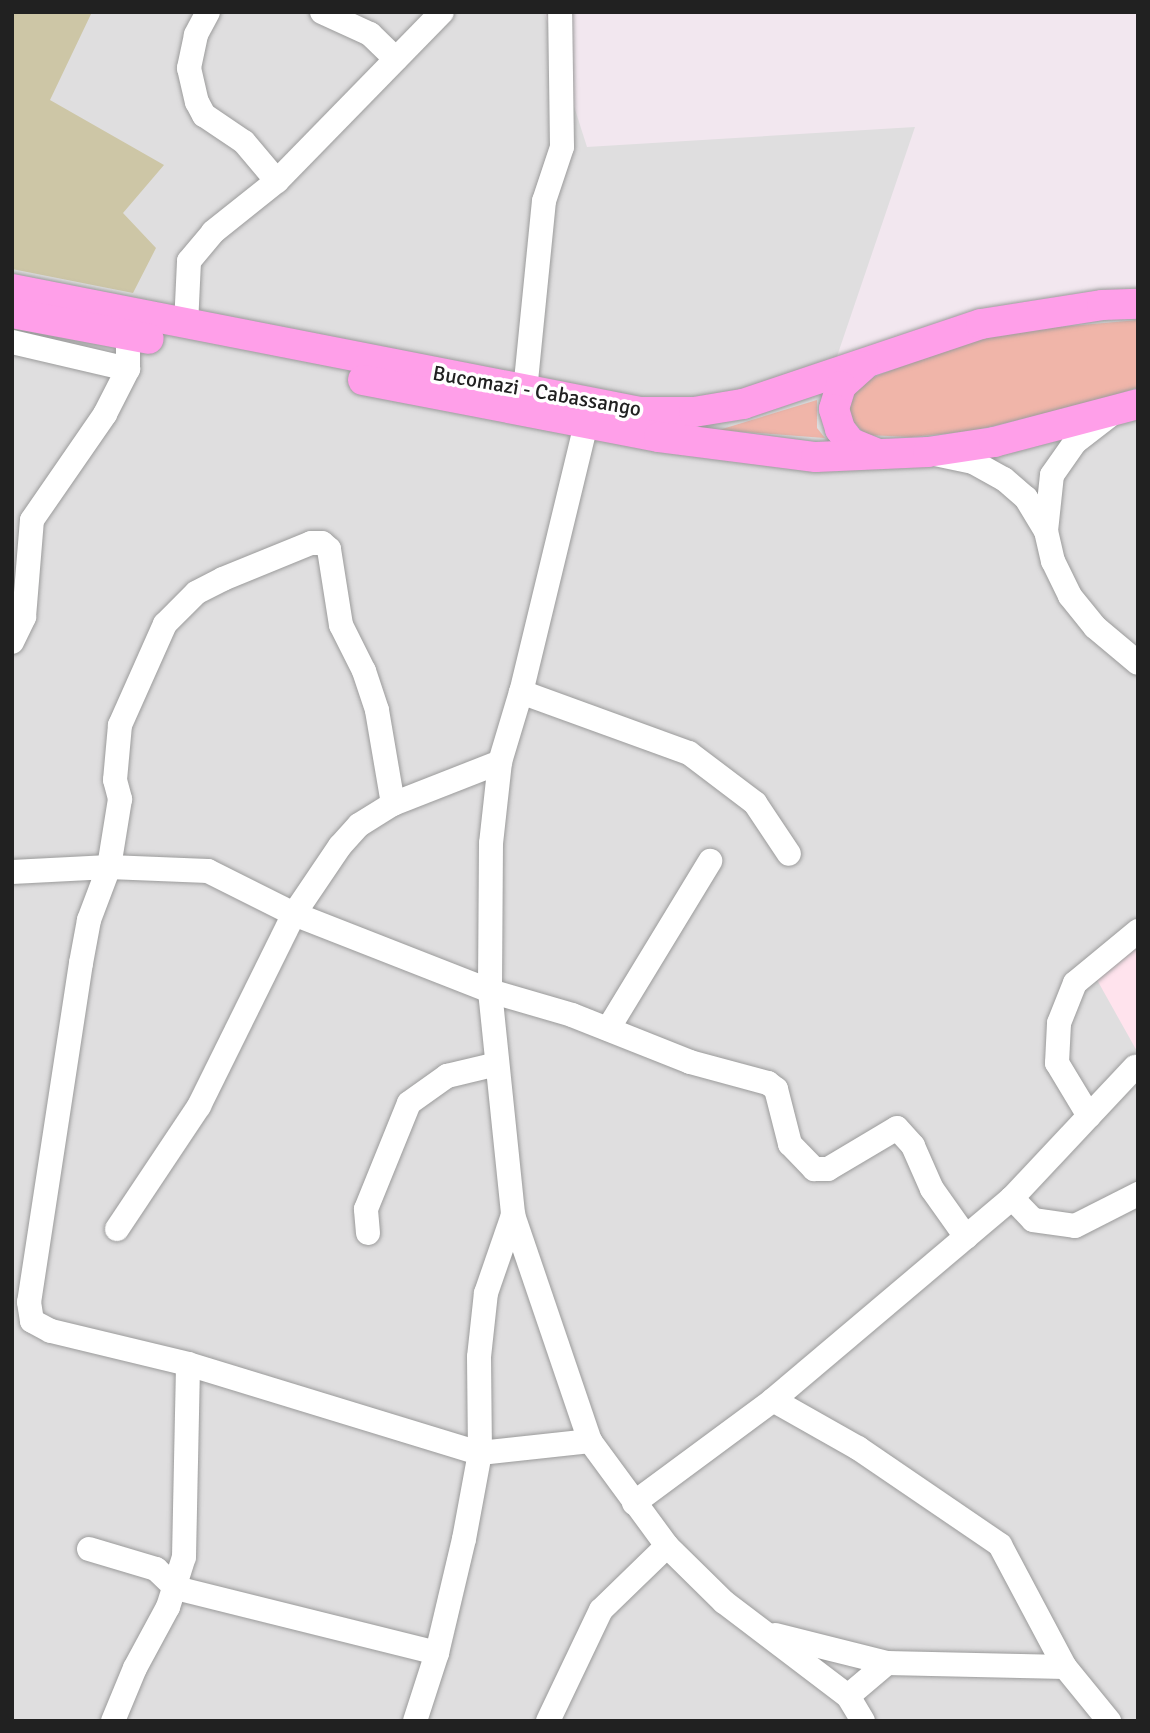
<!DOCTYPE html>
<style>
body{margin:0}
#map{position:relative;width:1150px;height:1733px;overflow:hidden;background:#f2e7ef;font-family:Signika,sans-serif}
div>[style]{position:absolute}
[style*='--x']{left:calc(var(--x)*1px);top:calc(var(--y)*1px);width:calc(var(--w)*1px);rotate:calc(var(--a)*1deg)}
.residential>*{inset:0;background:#dfdedf}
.education>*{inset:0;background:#ffe3ed}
.grass>*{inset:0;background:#f0b5a9}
.cemetery>*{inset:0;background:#cdc6a6}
.roads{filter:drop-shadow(0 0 2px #9b9b9b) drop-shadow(0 0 2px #9b9b9b)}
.minor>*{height:24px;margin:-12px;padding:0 12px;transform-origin:12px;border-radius:12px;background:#fff}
.major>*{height:30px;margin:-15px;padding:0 15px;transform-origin:15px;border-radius:15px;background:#ff9fe9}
span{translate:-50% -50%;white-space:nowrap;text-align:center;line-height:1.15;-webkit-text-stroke:7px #fff;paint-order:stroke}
.street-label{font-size:21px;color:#212121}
.frame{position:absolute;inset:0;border:14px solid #212121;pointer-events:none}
</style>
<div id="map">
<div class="residential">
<i style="clip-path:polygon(12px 12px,544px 12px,587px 147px,915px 127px,830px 377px,1138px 305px,1138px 1721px,12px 1721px)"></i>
</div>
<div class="education">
<i style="clip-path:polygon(1138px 946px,1138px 1053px,1096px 978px)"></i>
</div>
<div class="grass">
<i style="clip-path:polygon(1138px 320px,1138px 387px,1109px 398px,972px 431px,911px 437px,866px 435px,847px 415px,854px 385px,947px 348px,1013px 331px)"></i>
<i style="clip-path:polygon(817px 400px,817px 428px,825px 438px,719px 430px)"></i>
</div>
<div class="cemetery">
<i style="clip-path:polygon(12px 12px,92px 12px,50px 100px,164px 165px,123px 213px,156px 248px,133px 293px,12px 269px)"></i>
</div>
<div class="roads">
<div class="minor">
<i style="--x:208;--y:12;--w:26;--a:118"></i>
<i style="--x:196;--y:35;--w:34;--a:102"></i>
<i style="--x:189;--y:68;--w:35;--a:77"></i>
<i style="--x:197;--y:102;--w:15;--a:62"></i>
<i style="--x:204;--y:115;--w:48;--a:34"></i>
<i style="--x:244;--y:142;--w:51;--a:49.8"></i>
<i style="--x:322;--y:12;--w:53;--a:24.6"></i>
<i style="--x:370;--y:34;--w:36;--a:44"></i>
<i style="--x:186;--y:325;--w:64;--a:-87.3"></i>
<i style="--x:189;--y:261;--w:38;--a:-50"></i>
<i style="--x:213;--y:232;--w:82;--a:-38.6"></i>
<i style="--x:277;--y:181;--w:236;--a:-45.7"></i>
<i style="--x:12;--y:342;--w:119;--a:13.1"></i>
<i style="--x:525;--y:391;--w:191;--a:-84.3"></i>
<i style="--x:544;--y:201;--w:57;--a:-71.6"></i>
<i style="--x:562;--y:147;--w:135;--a:-90.8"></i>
<i style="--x:586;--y:424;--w:276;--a:103.6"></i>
<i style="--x:521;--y:692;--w:73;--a:106.7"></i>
<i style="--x:500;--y:762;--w:81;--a:96.3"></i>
<i style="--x:491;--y:843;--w:148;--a:90.4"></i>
<i style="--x:490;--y:991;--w:225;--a:84.1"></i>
<i style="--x:513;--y:1215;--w:239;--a:71.2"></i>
<i style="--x:590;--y:1441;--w:130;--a:53.7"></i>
<i style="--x:667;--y:1546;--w:80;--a:44.5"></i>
<i style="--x:724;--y:1602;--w:156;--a:37.2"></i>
<i style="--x:848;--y:1696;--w:29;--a:59"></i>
<i style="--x:935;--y:454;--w:39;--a:12"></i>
<i style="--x:973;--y:462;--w:35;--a:29"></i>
<i style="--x:1004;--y:479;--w:29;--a:41"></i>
<i style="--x:1026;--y:498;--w:39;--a:59"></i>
<i style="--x:1046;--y:531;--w:56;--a:-83.9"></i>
<i style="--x:1052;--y:475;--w:39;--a:-55"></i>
<i style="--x:1074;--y:443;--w:49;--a:-37.6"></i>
<i style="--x:1046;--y:531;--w:31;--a:77"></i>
<i style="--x:1053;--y:561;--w:39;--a:64"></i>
<i style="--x:1070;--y:596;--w:40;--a:51"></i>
<i style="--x:1095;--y:627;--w:56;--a:39.9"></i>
<i style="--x:12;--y:642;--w:28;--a:-64"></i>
<i style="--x:24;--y:617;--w:97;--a:-85.3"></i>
<i style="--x:32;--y:520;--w:129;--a:-55.4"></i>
<i style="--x:105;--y:414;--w:51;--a:-62.9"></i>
<i style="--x:128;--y:369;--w:34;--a:-90"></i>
<i style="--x:521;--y:692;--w:179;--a:20"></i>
<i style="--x:689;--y:753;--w:83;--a:37.1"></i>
<i style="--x:755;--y:803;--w:61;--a:56.3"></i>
<i style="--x:393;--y:804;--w:95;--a:-99.7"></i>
<i style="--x:377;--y:710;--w:41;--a:-108.4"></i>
<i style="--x:364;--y:671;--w:51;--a:-116.6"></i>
<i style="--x:341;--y:625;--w:77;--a:-99"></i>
<i style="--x:329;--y:549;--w:9;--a:-139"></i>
<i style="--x:322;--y:543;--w:11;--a:180"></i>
<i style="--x:311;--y:543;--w:95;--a:157.8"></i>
<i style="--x:223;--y:579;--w:30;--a:153"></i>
<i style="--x:196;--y:593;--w:44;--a:135"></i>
<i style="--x:165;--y:624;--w:111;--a:114"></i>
<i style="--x:120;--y:725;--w:55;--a:95.2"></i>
<i style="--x:115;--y:780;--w:20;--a:75"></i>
<i style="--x:120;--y:799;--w:69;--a:99.2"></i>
<i style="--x:109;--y:867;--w:57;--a:110.7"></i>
<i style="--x:89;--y:920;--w:44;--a:100.5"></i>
<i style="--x:81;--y:963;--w:343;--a:98.7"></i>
<i style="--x:29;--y:1302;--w:19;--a:81"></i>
<i style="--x:32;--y:1321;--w:21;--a:28"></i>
<i style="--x:51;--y:1331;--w:141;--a:13.5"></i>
<i style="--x:188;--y:1364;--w:305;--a:17"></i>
<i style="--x:480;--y:1453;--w:111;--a:-6.2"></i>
<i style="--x:12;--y:872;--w:97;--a:-3"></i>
<i style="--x:109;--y:867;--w:99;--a:2.3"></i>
<i style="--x:208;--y:871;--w:96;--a:26.6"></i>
<i style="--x:294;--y:914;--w:211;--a:21.4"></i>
<i style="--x:490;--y:991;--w:85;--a:16.3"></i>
<i style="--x:572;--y:1015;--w:127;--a:21.7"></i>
<i style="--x:690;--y:1062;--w:81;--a:15.1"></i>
<i style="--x:768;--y:1083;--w:10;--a:37"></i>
<i style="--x:776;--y:1089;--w:57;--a:75.7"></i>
<i style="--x:790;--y:1144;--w:35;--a:46"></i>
<i style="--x:814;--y:1169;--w:14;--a:0"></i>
<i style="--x:828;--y:1169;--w:80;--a:-30.7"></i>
<i style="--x:897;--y:1128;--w:24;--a:48"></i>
<i style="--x:913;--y:1146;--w:47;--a:66.2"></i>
<i style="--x:932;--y:1189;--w:59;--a:54.7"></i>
<i style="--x:608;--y:1029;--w:197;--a:-58.7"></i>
<i style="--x:1089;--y:1116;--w:62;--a:-121.1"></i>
<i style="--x:1057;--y:1063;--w:40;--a:-87.1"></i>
<i style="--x:1059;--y:1023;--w:43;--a:-68.2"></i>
<i style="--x:1075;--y:983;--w:82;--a:-39.5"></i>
<i style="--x:1012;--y:1198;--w:30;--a:46"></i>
<i style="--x:1033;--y:1220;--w:42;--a:8.1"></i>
<i style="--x:1075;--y:1226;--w:71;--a:-26.9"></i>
<i style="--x:117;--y:1229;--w:148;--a:-56.3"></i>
<i style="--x:199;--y:1106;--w:214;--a:-63.7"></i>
<i style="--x:294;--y:914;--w:82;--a:-55.9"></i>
<i style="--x:340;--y:846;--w:28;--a:-48"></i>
<i style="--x:359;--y:825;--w:40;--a:-32"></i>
<i style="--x:393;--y:804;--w:115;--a:-21.4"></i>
<i style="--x:368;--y:1233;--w:24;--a:-95"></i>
<i style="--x:366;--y:1209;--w:114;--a:-67.9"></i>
<i style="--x:409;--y:1103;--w:47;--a:-35.4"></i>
<i style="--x:447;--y:1076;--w:51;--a:-13.5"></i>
<i style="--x:773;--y:1400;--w:98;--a:29.5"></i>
<i style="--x:858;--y:1448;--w:172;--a:34.3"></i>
<i style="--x:1000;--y:1545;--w:138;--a:62"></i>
<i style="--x:1065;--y:1667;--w:70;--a:50.8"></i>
<i style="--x:634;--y:1503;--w:173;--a:-36.5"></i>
<i style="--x:773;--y:1400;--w:313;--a:-40.2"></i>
<i style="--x:1012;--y:1198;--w:180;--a:-46.8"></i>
<i style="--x:89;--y:1549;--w:70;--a:16.6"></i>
<i style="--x:156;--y:1569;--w:28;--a:44"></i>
<i style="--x:176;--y:1588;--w:269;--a:14"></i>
<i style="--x:775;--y:1635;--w:115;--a:14"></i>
<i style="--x:887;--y:1663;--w:178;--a:1.3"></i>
<i style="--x:848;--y:1696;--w:51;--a:-40.2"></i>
<i style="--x:113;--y:1721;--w:57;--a:-67.5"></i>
<i style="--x:135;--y:1668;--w:69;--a:-61.6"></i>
<i style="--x:168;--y:1607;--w:52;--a:-72.3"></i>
<i style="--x:184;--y:1557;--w:193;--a:-88.8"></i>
<i style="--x:415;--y:1721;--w:71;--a:-72.1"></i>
<i style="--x:437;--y:1653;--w:117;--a:-76.7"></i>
<i style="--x:464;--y:1539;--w:87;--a:-79.5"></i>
<i style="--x:480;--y:1453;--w:96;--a:-90.6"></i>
<i style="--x:479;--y:1357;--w:64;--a:-83.8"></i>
<i style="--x:486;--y:1293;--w:83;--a:-70.9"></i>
<i style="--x:548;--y:1721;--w:123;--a:-64.5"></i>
<i style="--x:601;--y:1610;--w:92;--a:-44.1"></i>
</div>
<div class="major">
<i style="--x:12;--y:289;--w:640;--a:11.08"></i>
<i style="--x:640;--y:412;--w:54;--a:0"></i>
<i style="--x:694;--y:412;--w:50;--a:-9.3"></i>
<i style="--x:743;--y:404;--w:251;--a:-18.6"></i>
<i style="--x:981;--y:324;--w:122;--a:-8.9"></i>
<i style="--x:1102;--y:305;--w:36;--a:-2"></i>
<i style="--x:12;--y:313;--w:139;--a:10.7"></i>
<i style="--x:863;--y:366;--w:30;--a:138"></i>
<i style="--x:841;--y:386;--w:24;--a:107"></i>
<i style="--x:834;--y:409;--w:21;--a:73"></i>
<i style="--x:840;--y:429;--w:18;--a:52"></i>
<i style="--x:851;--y:443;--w:29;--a:22"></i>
<i style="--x:363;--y:380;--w:301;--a:10.9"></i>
<i style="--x:659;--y:437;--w:158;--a:7.3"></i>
<i style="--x:816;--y:457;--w:112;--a:-2.6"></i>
<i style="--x:928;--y:452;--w:67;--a:-8.6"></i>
<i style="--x:994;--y:442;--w:149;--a:-14.8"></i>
</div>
</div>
<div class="street-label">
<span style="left:537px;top:391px;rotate:10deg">Bucomazi - Cabassango</span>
</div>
<div class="frame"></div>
</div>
